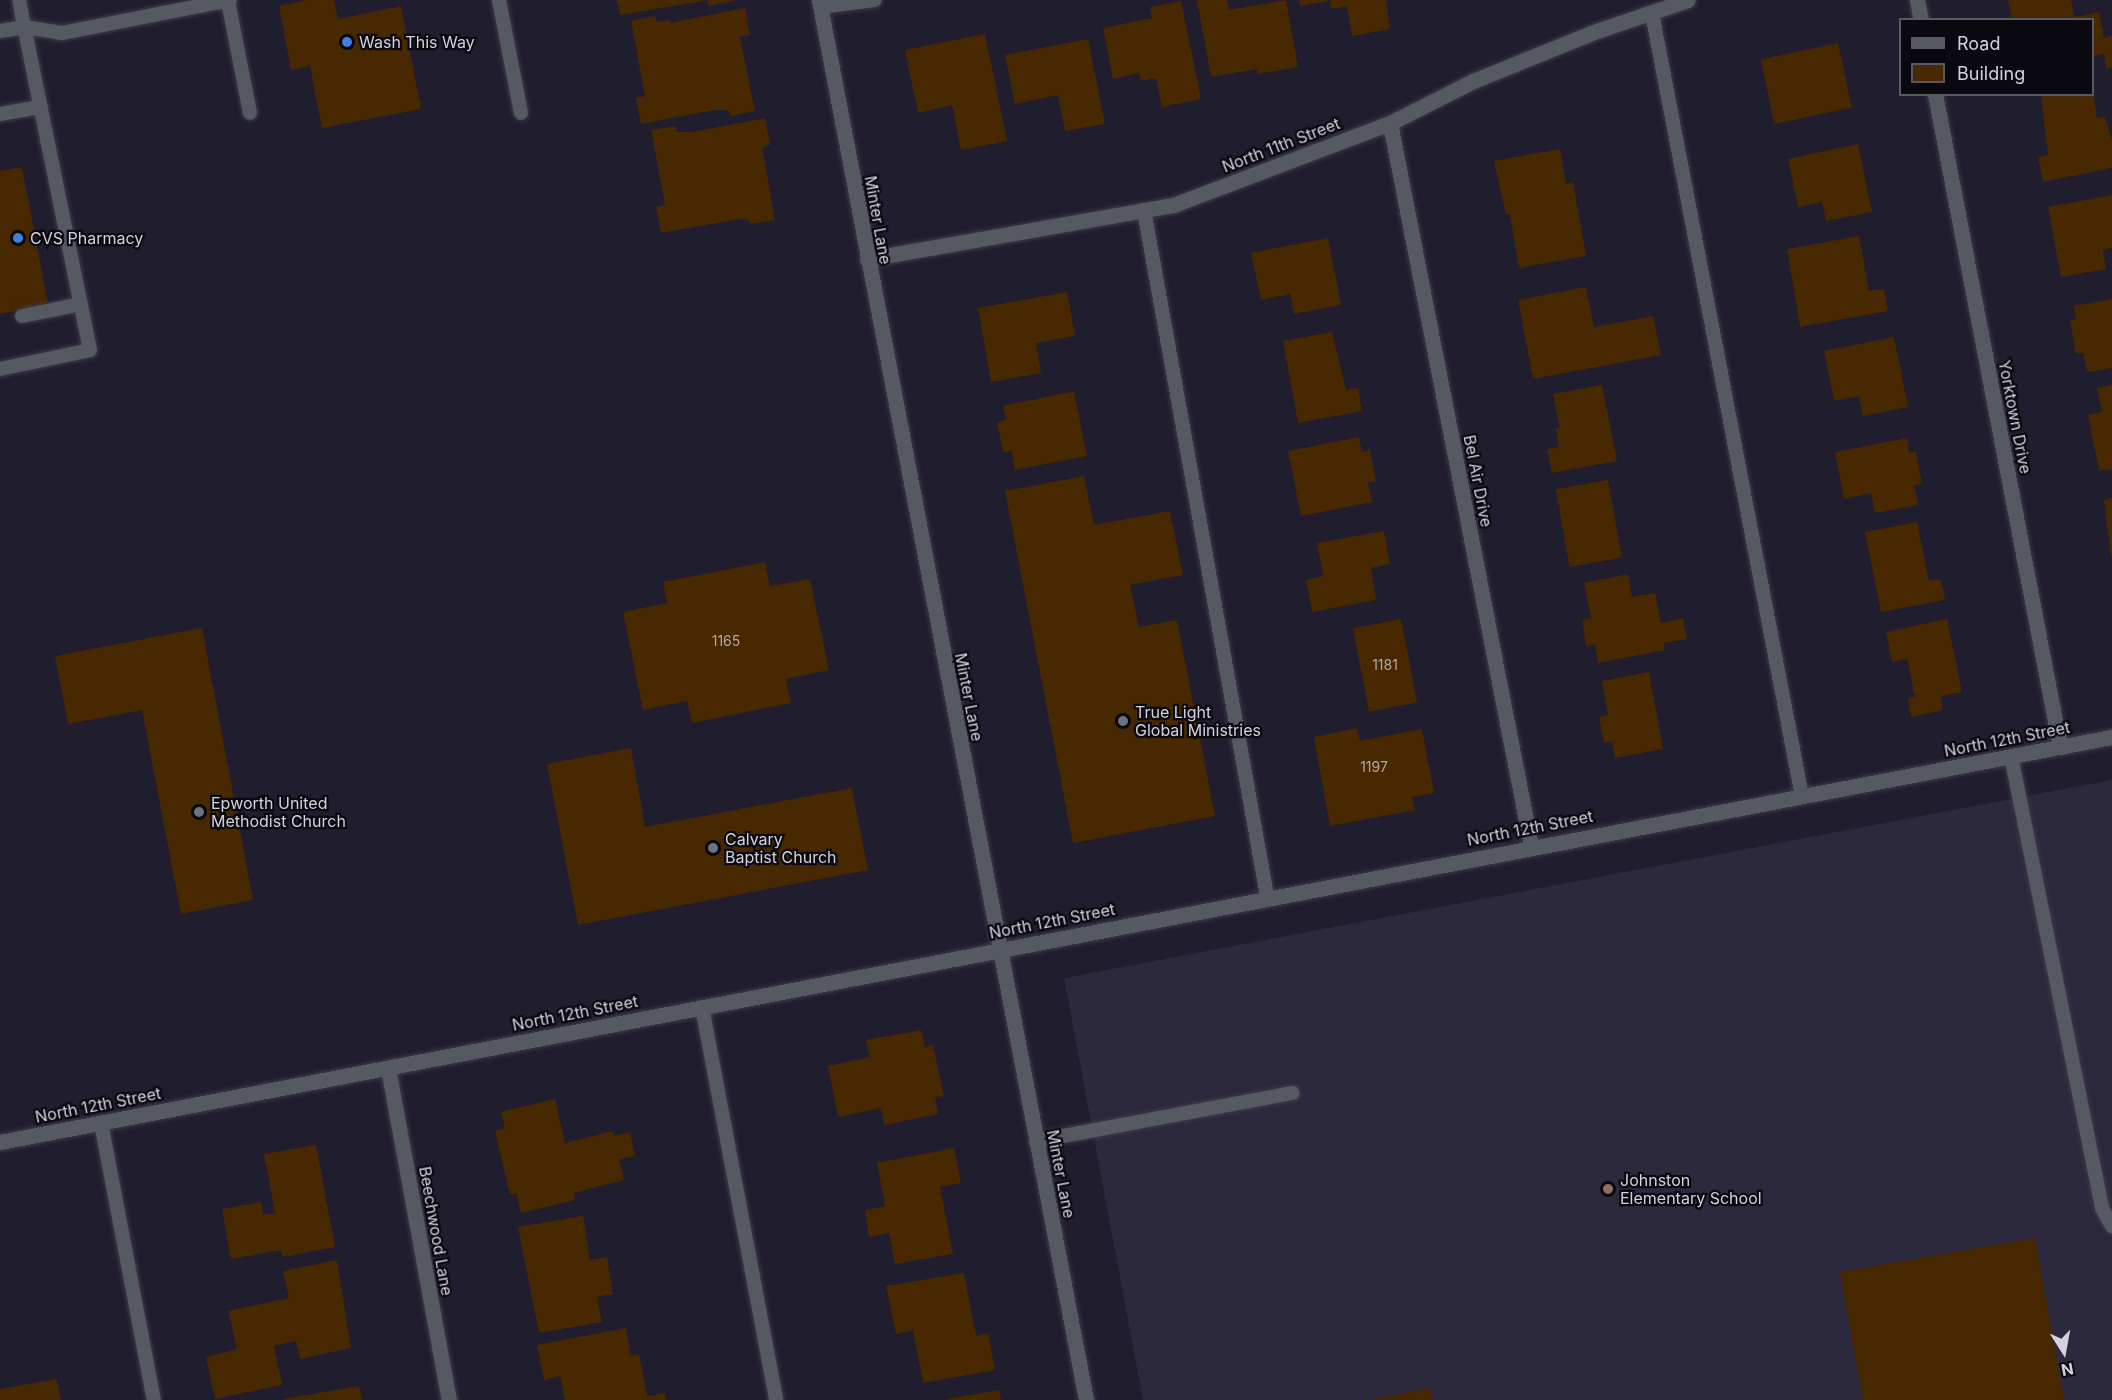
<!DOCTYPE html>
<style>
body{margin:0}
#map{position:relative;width:2112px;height:1400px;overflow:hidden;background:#201d2e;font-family:Inter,sans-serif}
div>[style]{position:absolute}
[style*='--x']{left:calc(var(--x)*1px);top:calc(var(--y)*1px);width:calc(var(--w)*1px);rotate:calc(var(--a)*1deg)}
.built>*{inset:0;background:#2c283e}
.building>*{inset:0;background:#482800;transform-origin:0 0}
.roads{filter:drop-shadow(0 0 2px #3d3a4a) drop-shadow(0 0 2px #3d3a4a)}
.lane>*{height:14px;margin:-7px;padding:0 7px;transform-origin:7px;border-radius:7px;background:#555961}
.street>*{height:15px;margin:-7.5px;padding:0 7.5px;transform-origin:7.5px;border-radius:7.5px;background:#555961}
.dots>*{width:16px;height:16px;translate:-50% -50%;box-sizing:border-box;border:3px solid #0a0910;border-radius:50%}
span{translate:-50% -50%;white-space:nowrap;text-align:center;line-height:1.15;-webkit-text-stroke:4.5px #0a0910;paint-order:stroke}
.number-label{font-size:14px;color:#b0a8a6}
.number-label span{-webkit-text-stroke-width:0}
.poi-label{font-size:16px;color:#d3d2dd}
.left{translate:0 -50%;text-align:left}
.street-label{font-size:16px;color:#d3d2dd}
.legend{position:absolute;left:1899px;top:18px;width:195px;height:78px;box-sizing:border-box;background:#0a0910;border:2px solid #5a5962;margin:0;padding:8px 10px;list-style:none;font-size:18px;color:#d3d2dd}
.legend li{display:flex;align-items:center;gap:12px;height:30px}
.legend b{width:30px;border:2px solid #5a5962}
.north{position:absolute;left:2034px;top:1322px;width:60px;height:60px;-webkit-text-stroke:4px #0a0910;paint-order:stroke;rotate:169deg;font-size:16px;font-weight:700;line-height:24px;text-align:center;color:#d3d2dd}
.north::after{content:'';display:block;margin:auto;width:21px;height:27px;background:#d3d2dd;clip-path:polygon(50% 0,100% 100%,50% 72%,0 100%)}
</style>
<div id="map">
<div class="built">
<i style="clip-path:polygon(2112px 780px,2112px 1400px,1143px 1400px,1064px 978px)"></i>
</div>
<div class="building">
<i style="clip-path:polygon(308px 0,334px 0,338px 19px,401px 6px,421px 109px,322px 128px,310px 66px,291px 70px,279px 6px)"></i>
<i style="clip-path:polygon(617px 0,703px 0,703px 1px,620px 15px)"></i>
<i style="clip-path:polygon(707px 0,734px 0,734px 1px,709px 6px)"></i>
<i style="clip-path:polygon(1197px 0,1227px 0,1229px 10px,1286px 0,1298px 67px,1258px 74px,1257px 69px,1211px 77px)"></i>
<i style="clip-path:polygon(1299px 0,1328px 0,1328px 1px,1300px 6px)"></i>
<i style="clip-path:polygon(1330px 0,1386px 0,1390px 29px,1352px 36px,1347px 6px,1331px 9px)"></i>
<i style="clip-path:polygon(2008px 0,2071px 0,2074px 17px,2099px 12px,2104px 38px,2112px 36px,2112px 68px,2106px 69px,2104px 54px,2092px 56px,2092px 20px,2012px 20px)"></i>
<i style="clip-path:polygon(1181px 1px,1201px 99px,1162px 107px,1156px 78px,1141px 81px,1139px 73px,1113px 79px,1103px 28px,1152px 18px,1150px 7px)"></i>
<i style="clip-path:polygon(745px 8px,750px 35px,740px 36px,755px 111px,730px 116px,728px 110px,714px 110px,641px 124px,636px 98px,645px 96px,631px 21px,655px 16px,657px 22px,670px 20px,670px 23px)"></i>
<i style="clip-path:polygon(985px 34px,1007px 141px,961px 150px,952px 105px,918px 113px,905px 50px)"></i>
<i style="clip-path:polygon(1088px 39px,1105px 124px,1065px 131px,1058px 95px,1015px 104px,1005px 55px)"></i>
<i style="left:1838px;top:43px;width:66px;height:79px;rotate:78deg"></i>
<i style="clip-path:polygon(2056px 94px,2093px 94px,2097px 118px,2105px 117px,2112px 140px,2112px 168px,2043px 182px,2038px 157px,2048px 155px,2041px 97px)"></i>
<i style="clip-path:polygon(765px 118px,770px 145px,762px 147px,775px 220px,750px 224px,748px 219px,734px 220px,661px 233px,656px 207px,665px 205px,651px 130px,676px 126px,677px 132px,692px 132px)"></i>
<i style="clip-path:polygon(1858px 144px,1872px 212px,1826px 221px,1822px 202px,1798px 207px,1788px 159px)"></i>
<i style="clip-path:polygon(1560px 149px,1566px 184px,1573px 182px,1586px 256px,1519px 268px,1510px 214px,1506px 215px,1494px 161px)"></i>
<i style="clip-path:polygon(22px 167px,48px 305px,0 314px,0 171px)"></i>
<i style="clip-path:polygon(2112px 195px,2112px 248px,2103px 250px,2106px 269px,2061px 277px,2048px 207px)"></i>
<i style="clip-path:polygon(1859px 236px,1869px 291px,1884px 289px,1888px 311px,1800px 327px,1787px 249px)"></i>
<i style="clip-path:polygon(1328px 238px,1341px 305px,1294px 314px,1290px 294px,1261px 300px,1251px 253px)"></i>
<i style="clip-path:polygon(1586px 287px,1594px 327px,1653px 316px,1661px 355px,1533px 379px,1518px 300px)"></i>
<i style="clip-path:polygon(1067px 292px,1075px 336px,1036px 343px,1041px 373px,991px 382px,978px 308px)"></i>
<i style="clip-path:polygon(2112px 299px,2112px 368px,2087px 372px,2083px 353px,2076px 354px,2070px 320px,2076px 319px,2074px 306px)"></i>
<i style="clip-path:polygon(1332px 332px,1346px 390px,1358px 388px,1362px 411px,1298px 423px,1283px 341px)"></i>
<i style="clip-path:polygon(1894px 337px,1908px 407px,1863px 416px,1859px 396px,1834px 401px,1824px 351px)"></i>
<i style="clip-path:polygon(1602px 385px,1617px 461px,1552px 473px,1547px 449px,1559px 447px,1556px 429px,1560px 428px,1553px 394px)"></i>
<i style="clip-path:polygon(2112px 385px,2112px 469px,2099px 471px,2088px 415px,2102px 412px,2097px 388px)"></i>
<i style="clip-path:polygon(1074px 391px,1087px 456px,1015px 470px,1012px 451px,1003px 452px,997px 422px,1006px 420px,1003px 406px)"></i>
<i style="clip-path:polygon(1359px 437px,1362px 452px,1370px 450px,1376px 481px,1368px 482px,1372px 502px,1301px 516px,1288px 451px)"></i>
<i style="clip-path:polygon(1907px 438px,1909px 453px,1916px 451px,1922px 484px,1914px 485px,1918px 505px,1875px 513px,1871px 493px,1844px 499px,1835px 452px)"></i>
<i style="clip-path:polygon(1084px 476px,1094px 525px,1170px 511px,1183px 575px,1130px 585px,1139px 627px,1177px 620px,1215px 816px,1073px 843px,1005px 491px)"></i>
<i style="left:1608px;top:480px;width:79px;height:53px;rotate:80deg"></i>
<i style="clip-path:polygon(2112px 498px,2112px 556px,2111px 556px,2104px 500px)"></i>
<i style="clip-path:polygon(1917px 522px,1929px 581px,1941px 579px,1945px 600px,1881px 612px,1865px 532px)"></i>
<i style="clip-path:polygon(1384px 531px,1390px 564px,1371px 568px,1376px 600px,1312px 612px,1306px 580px,1323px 576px,1317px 543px)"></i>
<i style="clip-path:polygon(765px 562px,770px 586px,810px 579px,829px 670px,786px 679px,791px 703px,692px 723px,687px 701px,643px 710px,623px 612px,667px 603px,663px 582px)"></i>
<i style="clip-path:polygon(1628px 574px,1632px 597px,1655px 593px,1661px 623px,1683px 618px,1687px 639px,1664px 643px,1665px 650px,1598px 663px,1595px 644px,1586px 646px,1582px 620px,1591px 618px,1584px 583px)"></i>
<i style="left:1401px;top:619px;width:85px;height:49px;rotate:79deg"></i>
<i style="clip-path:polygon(1947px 619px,1962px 692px,1941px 696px,1943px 710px,1911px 717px,1908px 699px,1915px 697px,1907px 659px,1892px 662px,1886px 632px)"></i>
<i style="clip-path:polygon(202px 628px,253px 900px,181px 914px,142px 710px,68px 724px,55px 656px)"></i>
<i style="clip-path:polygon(1649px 672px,1663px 749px,1615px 758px,1612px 741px,1604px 743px,1599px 717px,1608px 715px,1602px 681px)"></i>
<i style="clip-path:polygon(1357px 728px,1360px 741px,1422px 729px,1434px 793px,1412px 797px,1415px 810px,1330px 826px,1314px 737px)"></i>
<i style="clip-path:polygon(631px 748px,645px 827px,852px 788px,868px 870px,578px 925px,547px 764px)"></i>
<i style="clip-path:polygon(921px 1030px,925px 1047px,933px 1045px,944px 1096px,935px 1097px,938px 1114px,884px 1125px,881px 1108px,838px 1117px,828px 1066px,870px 1057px,866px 1040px)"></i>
<i style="clip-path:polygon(555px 1099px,565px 1143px,613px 1131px,614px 1136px,630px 1132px,635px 1156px,619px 1159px,624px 1180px,573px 1193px,575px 1200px,521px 1213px,516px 1193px,510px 1195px,495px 1131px,505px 1128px,501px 1112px)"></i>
<i style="clip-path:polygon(316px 1145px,335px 1247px,283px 1257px,281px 1250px,231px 1259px,222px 1209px,261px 1202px,263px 1215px,275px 1213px,264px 1154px)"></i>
<i style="clip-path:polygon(954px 1148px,961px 1183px,940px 1187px,953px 1254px,895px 1264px,889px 1233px,869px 1237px,865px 1210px,885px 1206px,877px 1163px)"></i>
<i style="clip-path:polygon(583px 1216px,590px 1260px,607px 1257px,613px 1294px,597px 1297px,602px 1322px,539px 1333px,518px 1227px)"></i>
<i style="clip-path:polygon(2035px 1238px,2064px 1400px,1863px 1400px,1840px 1272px)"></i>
<i style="clip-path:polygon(337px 1260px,351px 1348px,300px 1359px,296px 1341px,274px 1346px,282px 1385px,215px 1399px,206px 1357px,237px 1349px,228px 1311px,289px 1298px,283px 1271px)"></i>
<i style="clip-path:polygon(964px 1273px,976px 1336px,988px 1333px,995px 1370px,923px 1383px,913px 1330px,896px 1334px,886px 1286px)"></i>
<i style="clip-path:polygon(626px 1328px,631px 1356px,639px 1354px,647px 1396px,665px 1393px,666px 1400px,565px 1400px,560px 1376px,544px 1380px,537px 1345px)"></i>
<i style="clip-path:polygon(57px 1379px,61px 1400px,0 1400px,0 1389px)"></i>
<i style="clip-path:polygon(359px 1386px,362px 1400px,283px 1400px,283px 1399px)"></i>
<i style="clip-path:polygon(1430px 1388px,1433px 1400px,1374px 1400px,1374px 1399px)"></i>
<i style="clip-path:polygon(999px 1390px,1001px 1400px,948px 1400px,948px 1399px)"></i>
</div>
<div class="roads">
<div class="lane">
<i style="--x:499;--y:0;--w:115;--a:79"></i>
<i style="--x:228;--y:1;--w:114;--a:78.9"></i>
<i style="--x:821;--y:7;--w:54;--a:-7.4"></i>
<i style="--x:1652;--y:13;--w:797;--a:79.16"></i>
<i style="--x:0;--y:31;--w:24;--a:-9"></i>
<i style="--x:24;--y:27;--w:27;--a:-100"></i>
<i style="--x:0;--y:114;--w:41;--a:-9.9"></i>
<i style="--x:1144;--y:210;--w:697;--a:79.83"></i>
<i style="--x:22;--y:316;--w:60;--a:-11.5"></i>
<i style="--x:0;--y:369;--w:92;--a:-11.9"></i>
<i style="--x:90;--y:350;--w:330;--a:-101.5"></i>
<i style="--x:24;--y:27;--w:38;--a:9"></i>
<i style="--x:62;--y:33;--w:171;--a:-11.1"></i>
<i style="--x:2011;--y:756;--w:461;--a:78.6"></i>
<i style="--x:2102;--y:1208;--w:21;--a:61"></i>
<i style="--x:702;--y:1007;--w:400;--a:79.3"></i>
<i style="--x:101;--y:1123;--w:282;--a:79.2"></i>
<i style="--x:1036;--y:1141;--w:261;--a:-10.6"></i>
</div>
<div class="street">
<i style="--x:819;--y:0;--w:1425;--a:79.2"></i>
<i style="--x:1917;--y:0;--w:20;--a:79"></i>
<i style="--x:1935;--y:94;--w:665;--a:79.16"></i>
<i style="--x:1390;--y:123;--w:737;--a:78.96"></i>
<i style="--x:867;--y:259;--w:311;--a:-10"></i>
<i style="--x:1173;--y:205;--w:232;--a:-20.7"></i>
<i style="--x:1390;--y:123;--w:93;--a:-26.8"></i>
<i style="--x:1473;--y:81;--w:127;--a:-22.1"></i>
<i style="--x:1591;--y:33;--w:102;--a:-18.8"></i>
<i style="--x:388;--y:1068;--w:338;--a:79.6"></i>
<i style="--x:0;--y:1142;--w:2150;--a:-10.86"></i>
</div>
</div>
<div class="dots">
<i style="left:347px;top:42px;background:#3f7fe0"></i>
<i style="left:18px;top:238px;background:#3f7fe0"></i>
<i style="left:1123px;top:721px;background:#6b7280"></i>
<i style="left:199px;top:812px;background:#6b7280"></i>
<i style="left:713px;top:848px;background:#6b7280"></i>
<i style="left:1608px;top:1189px;background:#8d6e63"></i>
</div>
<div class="number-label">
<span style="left:726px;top:641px">1165</span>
<span style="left:1385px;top:665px">1181</span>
<span style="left:1374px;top:767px">1197</span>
</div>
<div class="poi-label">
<span class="left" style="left:359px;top:42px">Wash This Way</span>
<span class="left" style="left:30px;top:238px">CVS Pharmacy</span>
<span class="left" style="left:1135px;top:721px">True Light<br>Global Ministries</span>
<span class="left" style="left:211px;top:812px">Epworth United<br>Methodist Church</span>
<span class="left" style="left:725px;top:848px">Calvary<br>Baptist Church</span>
<span class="left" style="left:1620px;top:1189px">Johnston<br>Elementary School</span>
</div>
<div class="street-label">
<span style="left:1281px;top:145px;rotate:-21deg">North 11th Street</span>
<span style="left:878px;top:220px;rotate:80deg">Minter Lane</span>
<span style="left:2015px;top:417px;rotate:79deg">Yorktown Drive</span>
<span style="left:1478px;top:481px;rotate:79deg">Bel Air Drive</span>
<span style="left:969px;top:697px;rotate:79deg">Minter Lane</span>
<span style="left:2007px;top:739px;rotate:-11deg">North 12th Street</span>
<span style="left:1530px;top:828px;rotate:-11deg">North 12th Street</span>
<span style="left:1052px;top:921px;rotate:-11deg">North 12th Street</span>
<span style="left:575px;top:1013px;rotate:-11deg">North 12th Street</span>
<span style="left:98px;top:1105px;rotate:-11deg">North 12th Street</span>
<span style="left:1061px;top:1174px;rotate:79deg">Minter Lane</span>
<span style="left:436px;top:1231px;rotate:80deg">Beechwood Lane</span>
</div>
<ul class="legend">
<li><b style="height:8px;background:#555961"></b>Road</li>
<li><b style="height:16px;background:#482800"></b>Building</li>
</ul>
<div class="north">N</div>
</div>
